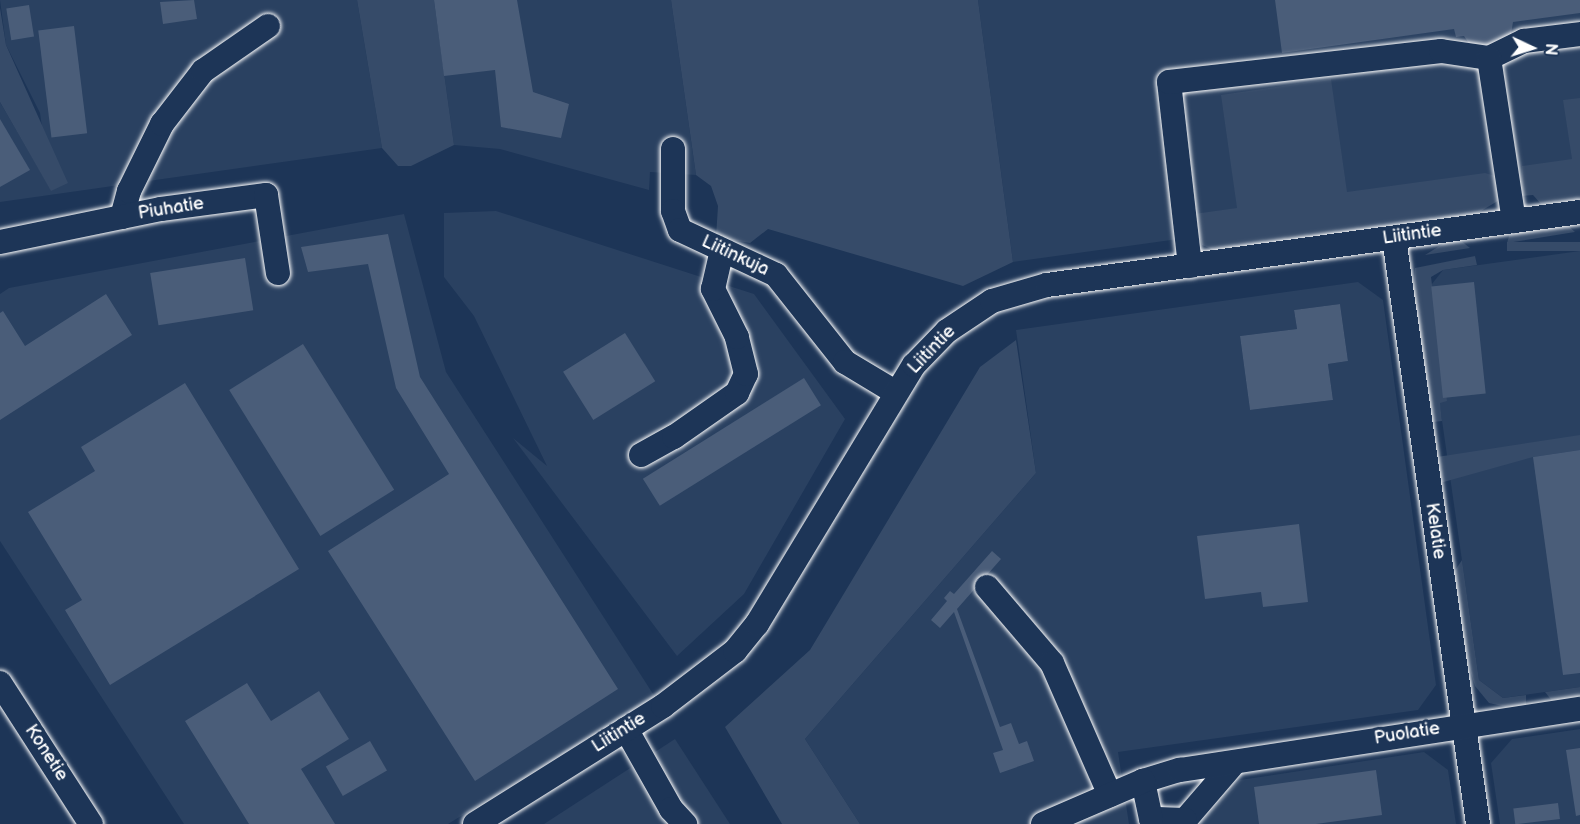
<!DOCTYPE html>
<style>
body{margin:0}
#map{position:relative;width:1580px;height:824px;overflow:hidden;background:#1d3557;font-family:"Balsamiq Sans",sans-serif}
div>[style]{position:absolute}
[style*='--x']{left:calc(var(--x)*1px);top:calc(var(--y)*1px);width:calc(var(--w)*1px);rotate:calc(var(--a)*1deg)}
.built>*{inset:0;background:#2a4161}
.green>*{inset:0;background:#364b69;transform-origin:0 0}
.building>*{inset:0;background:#4a5d79;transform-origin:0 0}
.roads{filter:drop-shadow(0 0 2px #fff) drop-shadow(0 0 2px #fff)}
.minor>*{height:24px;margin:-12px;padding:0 12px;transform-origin:12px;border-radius:12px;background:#1d3557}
span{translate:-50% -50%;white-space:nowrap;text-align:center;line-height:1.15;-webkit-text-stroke:6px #1d3557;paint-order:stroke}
.street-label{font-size:18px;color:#fff}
.north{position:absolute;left:1502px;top:18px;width:60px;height:60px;-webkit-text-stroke:4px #1d3557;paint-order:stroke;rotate:94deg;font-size:16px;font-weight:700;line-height:24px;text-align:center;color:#fff}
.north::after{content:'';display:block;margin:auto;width:21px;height:27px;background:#fff;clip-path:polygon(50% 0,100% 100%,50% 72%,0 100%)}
</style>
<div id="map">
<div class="built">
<i style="clip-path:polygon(0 0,357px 0,382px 148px,0 202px,0 102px,51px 190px,40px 113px,6px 45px)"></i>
<i style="clip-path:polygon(434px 0,671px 0,696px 175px,650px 172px,649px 190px,500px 149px,454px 145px)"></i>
<i style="clip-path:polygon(978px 0,1580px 0,1580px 183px,1013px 262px)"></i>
<i style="clip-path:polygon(496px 211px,754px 294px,845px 419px,744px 594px,677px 656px,513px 438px,547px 466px,474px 316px,444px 277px,444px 213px)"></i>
<i style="clip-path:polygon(404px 214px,446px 372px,655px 697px,448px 824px,184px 824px,0 541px,0 294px,9px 288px)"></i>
<i style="clip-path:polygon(1580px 251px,1580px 687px,1503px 698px,1479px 680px,1424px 294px,1443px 270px)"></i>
<i style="clip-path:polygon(evenodd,1358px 282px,1383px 300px,1436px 685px,1418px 710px,1118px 752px,1129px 824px,860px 824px,805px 739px,1036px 473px,1016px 330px,1358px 282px,1340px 304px,1348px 361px,1328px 364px,1333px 400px,1250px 410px,1240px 336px,1297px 329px,1294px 310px,1340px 304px)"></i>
<i style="clip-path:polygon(1580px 729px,1580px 824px,1500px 824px,1491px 763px,1512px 739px)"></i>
<i style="clip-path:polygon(675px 739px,730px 824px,544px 824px)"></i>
<i style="clip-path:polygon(1424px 752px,1448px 770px,1456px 824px,1199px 824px,1240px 780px)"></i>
</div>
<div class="green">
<i style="clip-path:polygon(357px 0,434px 0,454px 145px,411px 166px,398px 166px,382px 148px)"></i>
<i style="clip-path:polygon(671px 0,978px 0,1013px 262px,963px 286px,768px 229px,750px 243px,716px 237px,718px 206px,711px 186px,696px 175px)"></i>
<i style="clip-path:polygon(0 8px,6px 45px,68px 183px,51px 191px,0 102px)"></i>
<i style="clip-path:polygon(1331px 79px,1347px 192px,1485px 173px,1499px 177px,1501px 199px,1476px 214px,1216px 251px,1202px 245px,1194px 214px,1237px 208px,1221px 95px)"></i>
<i style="clip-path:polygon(1580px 98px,1580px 199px,1541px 204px,1533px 195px,1522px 196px,1522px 166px,1572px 159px,1563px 100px)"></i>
<i style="clip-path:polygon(1566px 224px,1575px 232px,1507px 243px,1510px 233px)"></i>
<i style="clip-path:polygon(1460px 240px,1470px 248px,1425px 255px,1446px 242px)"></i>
<i style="left:1580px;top:242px;width:9px;height:73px;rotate:90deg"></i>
<i style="clip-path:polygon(1475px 256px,1477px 265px,1443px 270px,1431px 277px,1447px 401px,1440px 403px,1442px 421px,1433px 422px,1414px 292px,1415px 268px)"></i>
<i style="clip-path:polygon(1016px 340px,1036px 473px,805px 739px,860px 824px,782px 824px,725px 727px,810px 650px,980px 367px)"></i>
<i style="clip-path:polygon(1580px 435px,1580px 450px,1533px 457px,1440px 483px,1437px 457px)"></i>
<i style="clip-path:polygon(1462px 560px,1479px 680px,1503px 698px,1526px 695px,1526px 705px,1511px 708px,1489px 703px,1475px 686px,1467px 660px,1454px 572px)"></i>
<i style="clip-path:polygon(1580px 687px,1580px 699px,1553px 702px,1545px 692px)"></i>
</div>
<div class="building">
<i style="clip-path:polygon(194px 0,197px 19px,163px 24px,160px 2px)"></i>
<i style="clip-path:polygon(434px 0,517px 0,533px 92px,569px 104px,561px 138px,501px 127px,495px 70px,444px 76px)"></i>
<i style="clip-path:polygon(1275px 0,1580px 0,1580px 13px,1513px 22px,1510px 40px,1500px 51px,1472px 48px,1464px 36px,1456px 37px,1454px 29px,1282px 53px)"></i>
<i style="left:29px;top:5px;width:32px;height:23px;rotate:81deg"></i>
<i style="left:74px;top:26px;width:108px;height:36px;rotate:83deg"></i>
<i style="clip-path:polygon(0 119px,30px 170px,0 187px)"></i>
<i style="clip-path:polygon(388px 234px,420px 377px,618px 689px,475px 781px,328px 551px,449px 474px,396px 388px,368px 264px,308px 272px,301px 247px)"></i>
<i style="left:245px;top:258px;width:53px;height:96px;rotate:81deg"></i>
<i style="left:1474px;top:282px;width:112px;height:43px;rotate:84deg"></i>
<i style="clip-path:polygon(106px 294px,132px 335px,0 420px,0 313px,3px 311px,25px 346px)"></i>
<i style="clip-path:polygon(1340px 304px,1348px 361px,1328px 364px,1333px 400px,1250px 410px,1240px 336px,1297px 329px,1294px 310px)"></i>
<i style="left:625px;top:333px;width:57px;height:73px;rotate:58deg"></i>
<i style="left:303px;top:344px;width:172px;height:87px;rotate:58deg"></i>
<i style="left:804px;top:378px;width:32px;height:190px;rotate:58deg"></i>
<i style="clip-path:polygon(185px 383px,299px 569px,110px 685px,65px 610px,82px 600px,28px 512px,95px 471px,81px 447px)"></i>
<i style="clip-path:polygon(1580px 450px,1580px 673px,1563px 675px,1533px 457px)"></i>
<i style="clip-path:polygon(1299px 524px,1308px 602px,1263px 607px,1261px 592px,1205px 599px,1197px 536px)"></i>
<i style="clip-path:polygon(992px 551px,1001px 559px,957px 609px,1000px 727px,1011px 723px,1019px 744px,1027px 741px,1034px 761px,1000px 773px,993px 753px,1003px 750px,954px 612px,940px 628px,931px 620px,947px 601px,944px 598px,950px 591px,954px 594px)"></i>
<i style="clip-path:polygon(247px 683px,271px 721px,319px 691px,349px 739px,301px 769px,335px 824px,249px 824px,185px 721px)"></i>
<i style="left:370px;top:741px;width:34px;height:51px;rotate:60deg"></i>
<i style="clip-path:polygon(1580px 748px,1580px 815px,1576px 816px,1566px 750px)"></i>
<i style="clip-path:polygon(1376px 770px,1382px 815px,1316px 824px,1259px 824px,1254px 787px)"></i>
<i style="left:1558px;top:803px;width:16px;height:45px;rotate:83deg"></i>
</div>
<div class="roads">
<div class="minor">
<i style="--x:1489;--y:58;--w:39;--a:-26"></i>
<i style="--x:1524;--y:41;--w:56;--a:-7.1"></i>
<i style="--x:673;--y:149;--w:62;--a:90"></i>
<i style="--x:673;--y:211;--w:20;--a:70"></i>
<i style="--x:680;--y:230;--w:106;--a:25.1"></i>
<i style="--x:776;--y:275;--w:111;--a:51.6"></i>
<i style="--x:845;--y:362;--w:58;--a:31"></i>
<i style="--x:122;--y:217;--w:27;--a:-75"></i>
<i style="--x:129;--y:191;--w:75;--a:-63.8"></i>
<i style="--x:162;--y:124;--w:67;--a:-52.3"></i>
<i style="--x:203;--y:71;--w:79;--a:-34.7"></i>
<i style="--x:1394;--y:238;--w:592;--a:81.84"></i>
<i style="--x:0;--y:242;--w:164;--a:-11.6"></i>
<i style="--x:161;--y:209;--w:106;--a:-7.6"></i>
<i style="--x:266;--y:195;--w:79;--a:81.3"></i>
<i style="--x:1190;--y:266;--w:185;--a:-96.5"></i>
<i style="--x:1169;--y:82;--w:274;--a:-6.5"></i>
<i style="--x:1441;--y:51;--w:49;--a:8.3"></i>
<i style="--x:1489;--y:58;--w:165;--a:81.3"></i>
<i style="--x:641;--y:455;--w:38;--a:-29"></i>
<i style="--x:674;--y:437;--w:77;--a:-34.9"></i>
<i style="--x:737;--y:393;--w:21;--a:-65"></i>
<i style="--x:746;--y:374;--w:38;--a:-104"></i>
<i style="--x:737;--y:337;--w:54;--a:-116.6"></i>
<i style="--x:713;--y:289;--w:40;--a:-77"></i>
<i style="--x:987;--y:587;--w:100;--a:49.5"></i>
<i style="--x:1052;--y:663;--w:144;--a:66.3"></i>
<i style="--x:0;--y:683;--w:168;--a:57.2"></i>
<i style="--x:626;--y:729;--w:92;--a:60.6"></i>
<i style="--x:671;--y:809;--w:21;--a:47"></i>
<i style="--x:1235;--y:762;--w:77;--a:130.8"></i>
<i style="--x:1185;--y:820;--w:34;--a:-178"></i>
<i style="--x:1151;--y:819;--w:39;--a:-102"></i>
<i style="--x:1143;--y:781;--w:39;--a:-17"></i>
<i style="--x:1180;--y:770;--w:405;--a:-8.7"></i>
<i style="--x:475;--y:824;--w:222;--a:-32.1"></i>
<i style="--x:663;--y:706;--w:91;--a:-37.4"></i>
<i style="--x:735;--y:651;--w:35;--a:-51"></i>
<i style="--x:757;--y:624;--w:303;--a:-58.8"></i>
<i style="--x:914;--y:365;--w:47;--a:-45.9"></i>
<i style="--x:947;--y:331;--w:54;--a:-33.7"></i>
<i style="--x:992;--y:301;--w:57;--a:-16.2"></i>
<i style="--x:1047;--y:285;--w:538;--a:-7.8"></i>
<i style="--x:1043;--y:824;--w:109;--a:-23.3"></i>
</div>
</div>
<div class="street-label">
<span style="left:171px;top:209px;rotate:-9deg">Piuhatie</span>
<span style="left:1412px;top:235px;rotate:-8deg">Liitintie</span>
<span style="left:735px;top:256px;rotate:25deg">Liitinkuja</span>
<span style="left:932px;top:350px;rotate:-46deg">Liitintie</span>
<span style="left:1435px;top:531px;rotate:82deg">Kelatie</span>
<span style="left:619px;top:733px;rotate:-32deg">Liitintie</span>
<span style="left:1407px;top:734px;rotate:-9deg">Puolatie</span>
<span style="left:46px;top:753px;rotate:57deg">Konetie</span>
</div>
<div class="north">N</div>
</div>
